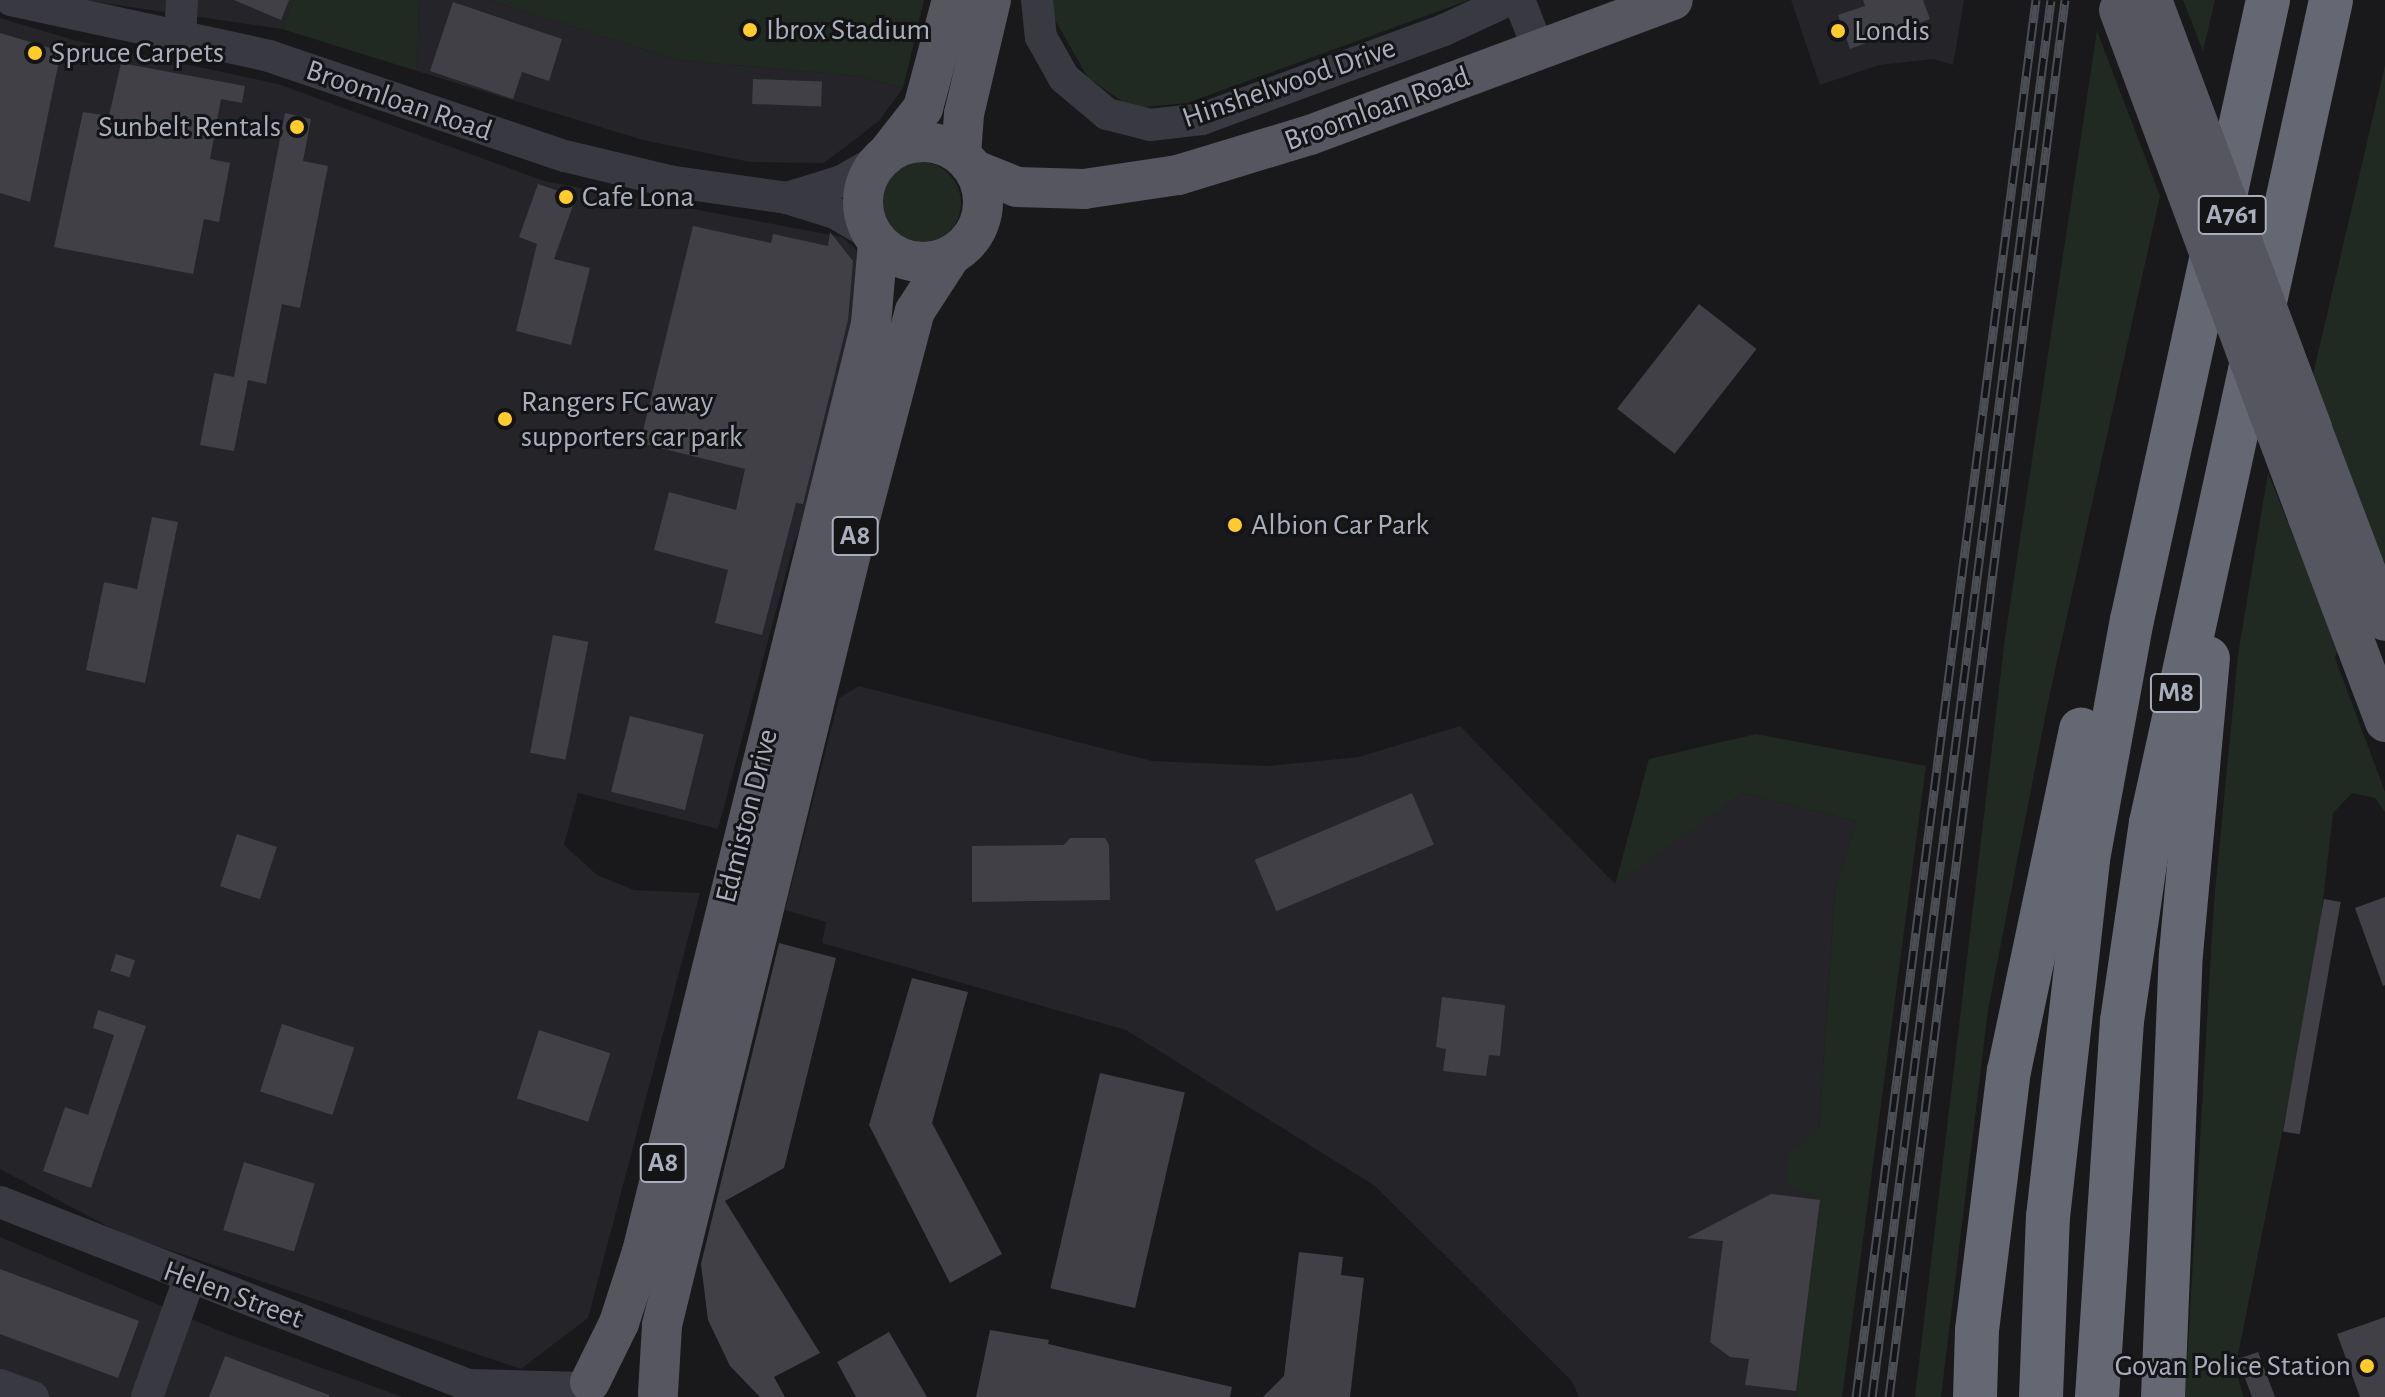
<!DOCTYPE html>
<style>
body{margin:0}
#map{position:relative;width:2385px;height:1397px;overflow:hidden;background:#19191b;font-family:"Alegreya Sans",sans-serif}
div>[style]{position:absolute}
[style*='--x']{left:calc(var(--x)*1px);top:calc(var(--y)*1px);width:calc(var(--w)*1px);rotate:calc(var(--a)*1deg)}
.built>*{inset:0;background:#252428}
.green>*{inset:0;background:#202a22}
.round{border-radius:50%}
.building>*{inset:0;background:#404046;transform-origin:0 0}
.minor>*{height:32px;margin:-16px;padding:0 16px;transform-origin:16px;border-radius:16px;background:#393a41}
.major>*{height:40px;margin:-20px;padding:0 20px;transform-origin:20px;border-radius:20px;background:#555660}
.major>.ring{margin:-20px;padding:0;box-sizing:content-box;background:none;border:40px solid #555660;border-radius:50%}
.highway>*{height:44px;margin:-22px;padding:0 22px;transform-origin:22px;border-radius:22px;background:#656772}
.rail>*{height:9px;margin-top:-4.5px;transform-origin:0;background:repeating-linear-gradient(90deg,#141416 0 18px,#4c4e56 0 36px);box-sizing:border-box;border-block:2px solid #4c4e56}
.major-bridge>*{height:40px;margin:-20px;padding:0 20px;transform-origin:20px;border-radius:20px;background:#555660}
.dots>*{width:22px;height:22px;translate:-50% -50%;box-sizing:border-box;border:4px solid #141416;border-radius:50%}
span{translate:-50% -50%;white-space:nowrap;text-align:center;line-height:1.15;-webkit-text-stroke:6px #141416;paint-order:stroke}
.shield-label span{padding:2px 6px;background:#141416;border:2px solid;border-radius:6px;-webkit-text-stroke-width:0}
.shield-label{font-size:28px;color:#aaaebc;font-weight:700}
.poi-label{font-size:30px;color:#aaaebc}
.left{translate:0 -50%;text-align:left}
.right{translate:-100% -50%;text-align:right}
.street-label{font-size:30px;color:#aaaebc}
</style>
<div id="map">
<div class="built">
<i style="clip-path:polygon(82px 0,294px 0,282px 29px)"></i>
<i style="clip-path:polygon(419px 0,488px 0,678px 60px,860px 76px,903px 88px,879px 121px,824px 163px,750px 162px,643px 140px,417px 71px)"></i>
<i style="clip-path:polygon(1791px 0,1964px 0,1953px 65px,1934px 59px,1879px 65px,1820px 85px)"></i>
<i style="clip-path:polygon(0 18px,77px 41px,278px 84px,544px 181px,842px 237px,855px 248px,864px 268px,820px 483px,794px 543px,718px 829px,578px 793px,564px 845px,597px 875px,634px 890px,700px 893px,588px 1318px,521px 1369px,122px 1234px,0 1169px)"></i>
<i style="clip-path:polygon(859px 686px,1152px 761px,1268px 766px,1359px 757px,1460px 726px,1615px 884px,1743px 793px,1856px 821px,1835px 891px,1819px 1129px,1820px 1200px,1795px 1397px,1579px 1397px,1572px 1381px,1375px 1186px,1126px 1030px,822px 943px,826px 922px,785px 910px,839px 698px)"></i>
<i style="clip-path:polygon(0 1237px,222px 1332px,403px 1397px,0 1397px)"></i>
</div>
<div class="green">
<i style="clip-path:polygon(294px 0,419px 0,417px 71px,282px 29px)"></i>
<i style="clip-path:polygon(488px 0,924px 0,903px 88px,860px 76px,678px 60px)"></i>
<i style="clip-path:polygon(1053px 0,1469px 0,1187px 103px,1132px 108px,1088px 78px,1054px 18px)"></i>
<i style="clip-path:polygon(2183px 0,2215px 0,2203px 51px)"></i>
<i style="clip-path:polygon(2097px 31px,2160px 196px,2048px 702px,1988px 1010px,1941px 1397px,1915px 1397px,2005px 638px)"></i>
<i style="clip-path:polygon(2385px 65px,2385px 569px,2312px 379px)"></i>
<i class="round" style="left:879px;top:162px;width:82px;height:82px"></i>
<i style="clip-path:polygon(2268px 473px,2338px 649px,2335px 658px,2385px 792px,2385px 812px,2375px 798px,2352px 793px,2333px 813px,2316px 962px,2235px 1370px,2244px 1397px,2185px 1397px,2214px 902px,2238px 655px)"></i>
<i style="clip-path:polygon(1756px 734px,1926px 766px,1842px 1397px,1795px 1397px,1820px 1200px,1786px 1184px,1787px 1155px,1819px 1129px,1835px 891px,1856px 821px,1743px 793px,1615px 885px,1649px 759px)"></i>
</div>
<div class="building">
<i style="clip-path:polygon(234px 0,289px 0,281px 20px)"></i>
<i style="clip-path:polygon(1863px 0,1923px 0,1930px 19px,1850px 49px,1838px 15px,1865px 6px)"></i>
<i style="clip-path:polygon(453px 2px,562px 39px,549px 81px,522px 72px,513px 99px,430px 71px)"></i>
<i style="clip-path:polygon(0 33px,61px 51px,30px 202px,0 193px)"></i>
<i style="clip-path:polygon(121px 63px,245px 86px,242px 103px,221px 99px,210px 159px,230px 163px,219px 222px,204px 219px,193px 274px,54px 247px,83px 112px,109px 116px)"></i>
<i style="left:753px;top:79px;width:69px;height:25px;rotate:2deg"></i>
<i style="clip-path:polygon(285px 113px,311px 119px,303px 161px,328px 166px,300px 308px,282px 304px,266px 384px,248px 380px,234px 451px,200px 445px,214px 373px,234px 377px)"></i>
<i style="clip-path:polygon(538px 184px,576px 197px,554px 259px,590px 268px,571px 345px,516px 331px,537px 244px,519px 237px)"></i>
<i style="clip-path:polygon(693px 226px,771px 243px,773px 234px,828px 246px,830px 232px,853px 261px,848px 320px,803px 504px,796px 503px,762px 635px,715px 623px,728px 570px,654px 550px,669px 492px,736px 510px,745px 469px,640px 443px)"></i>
<i style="left:1699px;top:304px;width:73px;height:133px;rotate:38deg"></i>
<i style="clip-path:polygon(152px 517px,178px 522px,145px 683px,86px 670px,104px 582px,137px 589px)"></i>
<i style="left:553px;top:635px;width:36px;height:120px;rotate:11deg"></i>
<i style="left:630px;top:716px;width:76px;height:78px;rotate:14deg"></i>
<i style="left:1412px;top:793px;width:56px;height:171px;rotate:67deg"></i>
<i style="left:237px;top:834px;width:42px;height:55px;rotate:18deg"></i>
<i style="clip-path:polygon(1070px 838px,1105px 838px,1109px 845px,1110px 900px,972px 902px,972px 846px,1064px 845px)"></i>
<i style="clip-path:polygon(2385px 897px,2385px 985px,2383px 986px,2355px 908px)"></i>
<i style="left:2324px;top:899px;width:17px;height:236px;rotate:10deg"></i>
<i style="clip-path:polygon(779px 943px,836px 958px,784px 1168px,725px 1201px,820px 1353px,774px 1377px,785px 1397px,760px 1397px,730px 1366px,708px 1320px,701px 1264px)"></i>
<i style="left:116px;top:954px;width:20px;height:18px;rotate:18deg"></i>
<i style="clip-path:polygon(912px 978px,968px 992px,932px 1123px,1002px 1254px,950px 1283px,869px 1125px)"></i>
<i style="clip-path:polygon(1442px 997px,1505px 1005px,1500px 1056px,1489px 1055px,1486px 1076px,1443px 1071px,1446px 1049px,1436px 1047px)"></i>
<i style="clip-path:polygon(98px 1010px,146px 1026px,91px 1188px,43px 1171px,65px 1107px,88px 1115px,114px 1035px,93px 1028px)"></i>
<i style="left:282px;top:1024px;width:76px;height:71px;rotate:18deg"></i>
<i style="left:539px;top:1030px;width:75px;height:72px;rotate:18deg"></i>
<i style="left:1100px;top:1073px;width:87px;height:221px;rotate:13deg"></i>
<i style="left:244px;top:1162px;width:74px;height:71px;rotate:17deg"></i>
<i style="clip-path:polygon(1771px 1194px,1820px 1200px,1796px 1391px,1745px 1385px,1749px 1359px,1730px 1357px,1710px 1342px,1723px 1241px,1687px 1238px)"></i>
<i style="clip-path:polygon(1299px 1252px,1343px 1257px,1341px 1275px,1364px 1278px,1350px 1397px,1263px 1397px,1284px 1376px)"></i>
<i style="clip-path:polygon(0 1269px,139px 1321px,118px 1378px,0 1334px)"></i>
<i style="clip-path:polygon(2385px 1317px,2385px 1397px,2360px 1397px,2337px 1334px)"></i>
<i style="clip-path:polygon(990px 1330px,1049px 1340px,1048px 1344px,1232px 1387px,1230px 1397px,976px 1397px)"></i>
<i style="clip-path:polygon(889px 1332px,927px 1397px,856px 1397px,837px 1362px)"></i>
<i style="clip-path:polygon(2258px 1352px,2275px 1397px,2252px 1397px,2238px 1359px)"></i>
<i style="clip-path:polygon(225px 1356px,329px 1395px,329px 1397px,209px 1397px)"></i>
</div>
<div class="minor">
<i style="--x:11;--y:0;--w:264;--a:12.2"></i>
<i style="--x:269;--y:56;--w:312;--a:18.7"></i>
<i style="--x:565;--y:156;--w:106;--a:13.6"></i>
<i style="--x:668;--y:181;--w:120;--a:8.1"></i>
<i style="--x:787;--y:198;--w:50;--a:17.4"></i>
<i style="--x:835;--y:213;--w:42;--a:30.3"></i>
<i style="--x:1037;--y:0;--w:37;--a:84"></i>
<i style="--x:1041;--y:37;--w:47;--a:60.7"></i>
<i style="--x:1064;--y:78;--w:56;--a:39.9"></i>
<i style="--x:1107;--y:114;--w:44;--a:14.3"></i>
<i style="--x:1150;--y:125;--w:52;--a:-6.6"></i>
<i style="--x:1202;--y:119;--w:258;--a:-20.2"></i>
<i style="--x:1444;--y:30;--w:72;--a:-24.8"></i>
<i style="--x:1519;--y:0;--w:54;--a:68.2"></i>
<i style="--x:180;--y:38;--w:38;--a:-87"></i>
<i style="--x:787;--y:198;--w:58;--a:-17.2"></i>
<i style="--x:842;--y:181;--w:48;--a:-29.7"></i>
<i style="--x:0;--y:1202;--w:503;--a:21.36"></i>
<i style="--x:468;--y:1385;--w:22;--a:32"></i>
<i style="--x:0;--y:1385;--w:35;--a:20"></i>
<i style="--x:468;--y:1385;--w:115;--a:1.5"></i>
<i style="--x:147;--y:1397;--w:124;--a:-70.3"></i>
</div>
<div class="major">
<i class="ring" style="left:863px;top:142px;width:80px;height:80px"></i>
<i style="--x:886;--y:155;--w:60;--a:-51.8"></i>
<i style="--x:923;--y:108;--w:112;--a:-75"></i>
<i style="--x:961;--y:155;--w:41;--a:-85.8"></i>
<i style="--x:964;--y:114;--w:117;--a:-76.7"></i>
<i style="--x:975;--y:170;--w:45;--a:22"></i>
<i style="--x:1017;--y:187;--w:67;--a:1.7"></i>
<i style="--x:1084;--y:189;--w:95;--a:-8.5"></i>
<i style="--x:1178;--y:175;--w:138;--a:-16.9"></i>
<i style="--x:1310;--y:135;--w:387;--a:-20.4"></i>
<i style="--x:2312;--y:429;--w:205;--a:69.2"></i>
<i style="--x:2308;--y:518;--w:218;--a:69.3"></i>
<i style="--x:590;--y:1382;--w:66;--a:-63.8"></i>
<i style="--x:619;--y:1323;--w:75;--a:-72.1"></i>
<i style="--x:642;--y:1252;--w:956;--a:-76.14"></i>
<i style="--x:871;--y:324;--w:81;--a:-85.1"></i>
<i style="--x:658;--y:1393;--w:68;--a:-86.6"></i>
<i style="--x:662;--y:1325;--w:803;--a:-76.24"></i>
<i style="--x:853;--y:545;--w:242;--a:-75.2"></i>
<i style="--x:915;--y:311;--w:64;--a:-57.1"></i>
</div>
<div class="highway">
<i style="--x:1975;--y:1397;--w:67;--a:-88.3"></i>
<i style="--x:1977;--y:1330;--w:261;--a:-83"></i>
<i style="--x:2009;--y:1071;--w:349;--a:-78.1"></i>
<i style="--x:2041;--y:1397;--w:180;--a:-87.8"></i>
<i style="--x:2048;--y:1217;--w:360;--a:-83.6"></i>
<i style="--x:2088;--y:859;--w:243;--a:-79.6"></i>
<i style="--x:2132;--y:620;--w:635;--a:-77.63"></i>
<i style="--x:2097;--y:1397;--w:377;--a:-86.2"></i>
<i style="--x:2122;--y:1021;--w:200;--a:-81.7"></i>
<i style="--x:2151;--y:823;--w:842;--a:-77.66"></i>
<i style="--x:2163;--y:1397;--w:443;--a:-87.7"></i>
<i style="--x:2181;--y:954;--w:297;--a:-84.8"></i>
</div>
<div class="rail">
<i style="--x:1856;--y:1397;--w:1409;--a:-82.66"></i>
<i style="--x:1872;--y:1397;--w:1408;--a:-82.7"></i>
<i style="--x:1889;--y:1397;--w:1408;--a:-82.82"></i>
</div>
<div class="major-bridge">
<i style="--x:2152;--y:0;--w:458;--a:69.5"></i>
<i style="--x:2119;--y:10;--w:542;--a:69.59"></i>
</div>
<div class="dots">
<i style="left:750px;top:30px;background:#ffcb2d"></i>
<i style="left:1838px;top:31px;background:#ffcb2d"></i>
<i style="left:35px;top:53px;background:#ffcb2d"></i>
<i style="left:297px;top:127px;background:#ffcb2d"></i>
<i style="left:566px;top:197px;background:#ffcb2d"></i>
<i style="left:505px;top:419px;background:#ffcb2d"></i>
<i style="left:1235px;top:525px;background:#ffcb2d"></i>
<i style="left:2367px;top:1366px;background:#ffcb2d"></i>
</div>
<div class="shield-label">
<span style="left:2232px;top:215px">A761</span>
<span style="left:855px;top:536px">A8</span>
<span style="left:2176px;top:693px">M8</span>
<span style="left:663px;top:1163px">A8</span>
</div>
<div class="poi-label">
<span class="left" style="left:766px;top:30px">Ibrox Stadium</span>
<span class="left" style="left:1854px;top:31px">Londis</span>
<span class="left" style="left:51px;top:53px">Spruce Carpets</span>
<span class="right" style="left:281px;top:127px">Sunbelt Rentals</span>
<span class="left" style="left:582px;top:197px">Cafe Lona</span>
<span class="left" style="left:521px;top:419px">Rangers FC away<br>supporters car park</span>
<span class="left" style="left:1251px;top:525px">Albion Car Park</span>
<span class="right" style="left:2351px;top:1366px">Govan Police Station</span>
</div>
<div class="street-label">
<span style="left:1289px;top:83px;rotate:-19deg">Hinshelwood Drive</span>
<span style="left:399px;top:101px;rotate:19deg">Broomloan Road</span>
<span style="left:1377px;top:109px;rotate:-20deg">Broomloan Road</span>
<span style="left:747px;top:816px;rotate:-76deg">Edmiston Drive</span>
<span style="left:233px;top:1295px;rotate:20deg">Helen Street</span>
</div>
</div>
